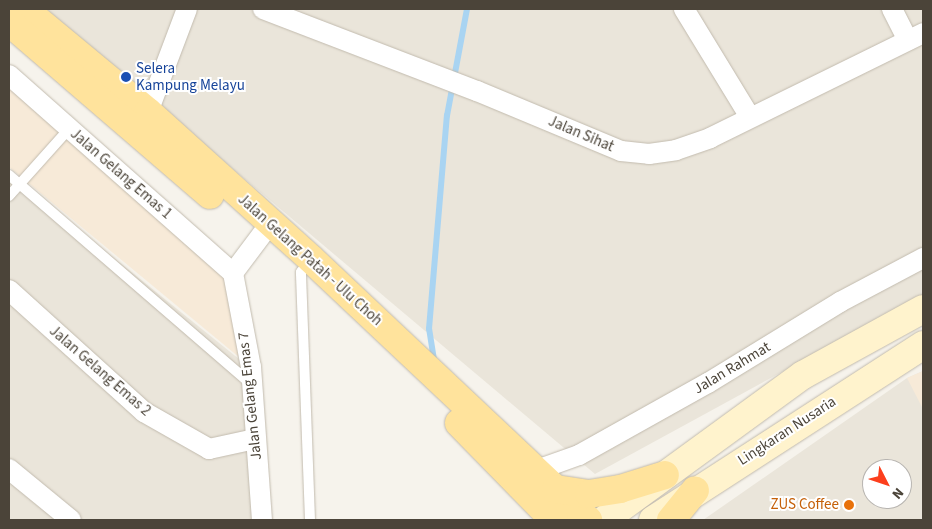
<!DOCTYPE html>
<style>
body{margin:0}
#map{position:relative;width:932px;height:529px;overflow:hidden;background:#f6f3ec;font-family:"Source Sans 3",sans-serif}
div>[style]{position:absolute}
[style*='--x']{left:calc(var(--x)*1px);top:calc(var(--y)*1px);width:calc(var(--w)*1px);rotate:calc(var(--a)*1deg)}
.residential>*{inset:0;background:#eae5da}
.commercial>*{inset:0;background:#f7ead8}
.stream>*{height:5.5px;margin:-2.75px;padding:0 2.75px;transform-origin:2.75px;border-radius:2.75px;background:#a9d4f2}
.roads{filter:drop-shadow(0 0 1px #c2bbae) drop-shadow(0 0 1px #c2bbae)}
.lane>*{height:10px;margin:-5px;padding:0 5px;transform-origin:5px;border-radius:5px;background:#fff}
.street>*{height:20px;margin:-10px;padding:0 10px;transform-origin:10px;border-radius:10px;background:#fff}
.secondary>*{height:28px;margin:-14px;padding:0 14px;transform-origin:14px;border-radius:14px;background:#fff3cd}
.primary>*{height:28px;margin:-14px;padding:0 14px;transform-origin:14px;border-radius:14px;background:#ffe39c}
.dots>*{width:14px;height:14px;translate:-50% -50%;box-sizing:border-box;border:2px solid #fff;border-radius:50%}
span{translate:-50% -50%;white-space:nowrap;text-align:center;line-height:1.15;-webkit-text-stroke:4px #fff;paint-order:stroke}
.transit-label{font-size:15px;color:#164399}
.left{translate:0 -50%;text-align:left}
.street-label{font-size:15px;color:#4b4439}
.food-label{font-size:15px;color:#c56008}
.right{translate:-100% -50%;text-align:right}
.frame{position:absolute;inset:0;border:10px solid #4b4439;pointer-events:none}
.north{position:absolute;left:862px;top:459px;width:50px;height:50px;box-sizing:border-box;background:#fff;border:1px solid #b7b4b0;border-radius:50%;rotate:131deg;font-size:14px;font-weight:700;line-height:20px;text-align:center;color:#4b4439}
.north::after{content:'';display:block;margin:auto;width:18px;height:22px;background:#fc3f1d;clip-path:polygon(50% 0,100% 100%,50% 72%,0 100%)}
</style>
<div id="map">
<div class="residential">
<i style="clip-path:polygon(43px 9px,923px 9px,923px 295px,595px 474px)"></i>
<i style="clip-path:polygon(9px 173px,250px 368px,260px 520px,9px 520px)"></i>
<i style="clip-path:polygon(evenodd,923px 371px,923px 520px,703px 520px,907px 378px,923px 371px,872px 469px,902px 469px,902px 499px,872px 499px,872px 469px)"></i>
</div>
<div class="commercial">
<i style="clip-path:polygon(9px 75px,233px 273px,251px 367px,9px 167px)"></i>
<i style="clip-path:polygon(923px 371px,923px 409px,907px 378px)"></i>
</div>
<div class="stream">
<i style="--x:434;--y:360;--w:31;--a:-99"></i>
<i style="--x:429;--y:329;--w:214;--a:-85.2"></i>
<i style="--x:447;--y:116;--w:109;--a:-79.4"></i>
</div>
<div class="roads">
<div class="lane">
<i style="--x:9;--y:175;--w:320;--a:40.8"></i>
<i style="--x:9;--y:196;--w:90;--a:-48.2"></i>
<i style="--x:310;--y:520;--w:248;--a:-92.1"></i>
<i style="--x:301;--y:272;--w:15;--a:-53"></i>
</div>
<div class="street">
<i style="--x:263;--y:9;--w:229;--a:21"></i>
<i style="--x:477;--y:91;--w:156;--a:22.6"></i>
<i style="--x:621;--y:151;--w:28;--a:6"></i>
<i style="--x:649;--y:154;--w:27;--a:-8"></i>
<i style="--x:676;--y:150;--w:36;--a:-19"></i>
<i style="--x:710;--y:138;--w:237;--a:-26.2"></i>
<i style="--x:684;--y:9;--w:127;--a:58.6"></i>
<i style="--x:892;--y:9;--w:35;--a:63"></i>
<i style="--x:9;--y:75;--w:299;--a:41.5"></i>
<i style="--x:139;--y:121;--w:13;--a:-45"></i>
<i style="--x:148;--y:112;--w:110;--a:-69.3"></i>
<i style="--x:233;--y:273;--w:96;--a:79.2"></i>
<i style="--x:251;--y:367;--w:153;--a:85.9"></i>
<i style="--x:233;--y:273;--w:60;--a:-53.1"></i>
<i style="--x:9;--y:290;--w:182;--a:42.1"></i>
<i style="--x:144;--y:412;--w:75;--a:29.6"></i>
<i style="--x:209;--y:449;--w:47;--a:-12.3"></i>
<i style="--x:9;--y:469;--w:80;--a:39.4"></i>
<i style="--x:537;--y:470;--w:45;--a:-19.7"></i>
<i style="--x:579;--y:455;--w:148;--a:-29.2"></i>
<i style="--x:708;--y:383;--w:155;--a:-31.5"></i>
<i style="--x:840;--y:302;--w:94;--a:-27.9"></i>
</div>
<div class="secondary">
<i style="--x:604;--y:520;--w:246;--a:-36.1"></i>
<i style="--x:803;--y:375;--w:137;--a:-28.8"></i>
<i style="--x:653;--y:520;--w:322;--a:-32.9"></i>
</div>
<div class="primary">
<i style="--x:24;--y:9;--w:161;--a:39.7"></i>
<i style="--x:148;--y:112;--w:219;--a:42"></i>
<i style="--x:311;--y:259;--w:381;--a:43.3"></i>
<i style="--x:9;--y:22;--w:265;--a:40.7"></i>
<i style="--x:459;--y:423;--w:136;--a:45.6"></i>
<i style="--x:556;--y:489;--w:33;--a:9"></i>
<i style="--x:589;--y:494;--w:31;--a:-9"></i>
<i style="--x:620;--y:489;--w:47;--a:-17.3"></i>
<i style="--x:671;--y:520;--w:38;--a:-51"></i>
</div>
</div>
<div class="dots">
<i style="left:126px;top:77px;background:#1a4fb4"></i>
<i style="left:849px;top:505px;background:#e8710a"></i>
</div>
<div class="transit-label">
<span class="left" style="left:136px;top:77px">Selera<br>Kampung Melayu</span>
</div>
<div class="street-label">
<span style="left:581px;top:134px;rotate:23deg">Jalan Sihat</span>
<span style="left:121px;top:174px;rotate:41deg">Jalan Gelang Emas 1</span>
<span style="left:310px;top:260px;rotate:42deg">Jalan Gelang Patah - Ulu Choh</span>
<span style="left:732px;top:368px;rotate:-31deg">Jalan Rahmat</span>
<span style="left:100px;top:371px;rotate:41deg">Jalan Gelang Emas 2</span>
<span style="left:250px;top:396px;rotate:-96deg">Jalan Gelang Emas 7</span>
<span style="left:787px;top:431px;rotate:-33deg">Lingkaran Nusaria</span>
</div>
<div class="food-label">
<span class="right" style="left:839px;top:505px">ZUS Coffee</span>
</div>
<div class="frame"></div>
<div class="north">N</div>
</div>
